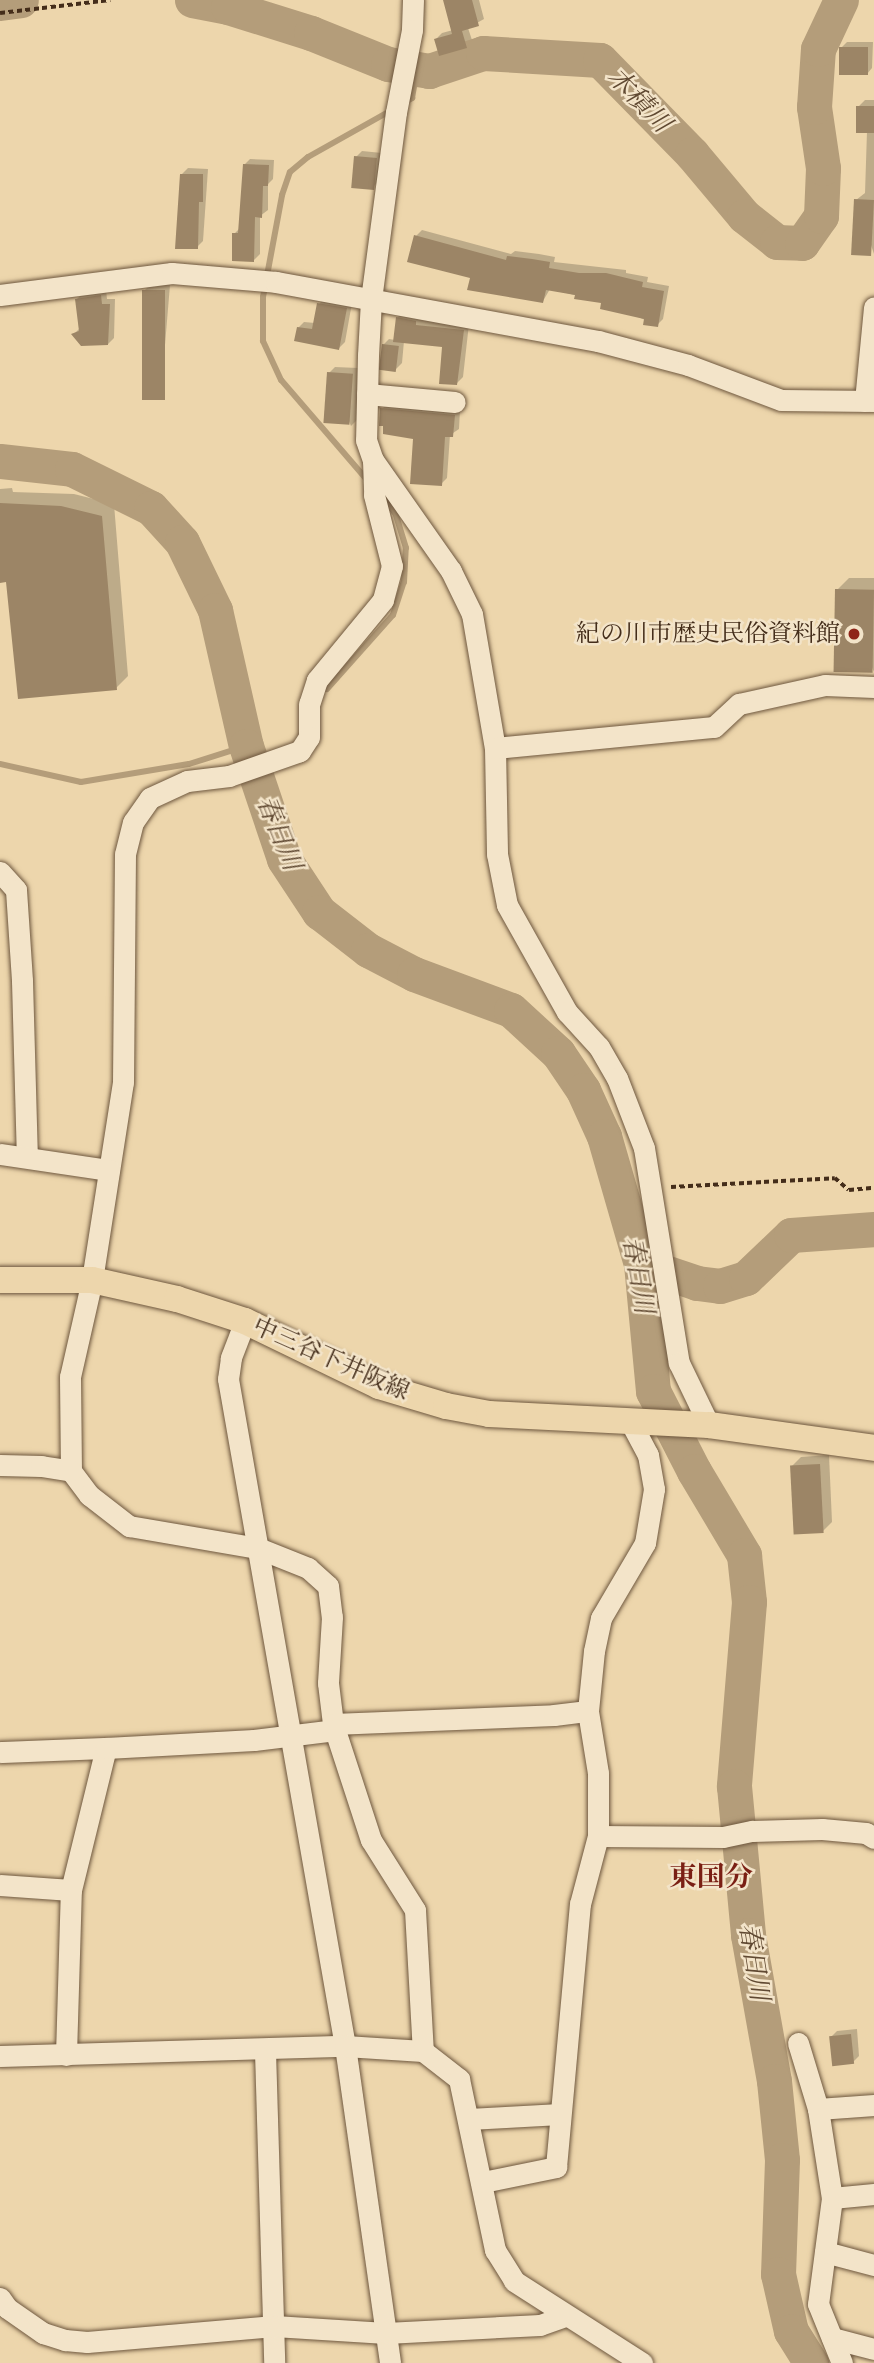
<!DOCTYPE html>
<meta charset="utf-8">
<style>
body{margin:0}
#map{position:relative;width:874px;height:2363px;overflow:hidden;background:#edd6ac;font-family:Cardo,"Noto Serif JP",serif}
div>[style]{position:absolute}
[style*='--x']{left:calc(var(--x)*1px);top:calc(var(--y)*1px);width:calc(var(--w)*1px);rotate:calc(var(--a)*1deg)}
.shadow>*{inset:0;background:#0003}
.stream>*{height:6px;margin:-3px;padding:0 3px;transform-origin:3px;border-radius:3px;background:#b49d7a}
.river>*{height:35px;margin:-17.5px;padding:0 17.5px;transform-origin:17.5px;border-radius:17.5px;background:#b49d7a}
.building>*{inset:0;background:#9c8566;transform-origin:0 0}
.path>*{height:3.5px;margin-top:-1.75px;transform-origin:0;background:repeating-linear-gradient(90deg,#442d1a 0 5px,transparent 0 8.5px)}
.roads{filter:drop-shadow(0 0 2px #6e573e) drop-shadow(0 0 2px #6e573e)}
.minor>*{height:21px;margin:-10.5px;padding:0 10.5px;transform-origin:10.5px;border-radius:10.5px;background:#f3e4c9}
.major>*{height:26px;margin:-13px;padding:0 13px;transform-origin:13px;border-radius:13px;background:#edd6ac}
.dots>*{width:19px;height:19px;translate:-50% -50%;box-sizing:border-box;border:4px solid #f3e4c9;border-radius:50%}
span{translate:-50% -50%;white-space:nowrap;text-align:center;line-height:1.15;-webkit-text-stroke:5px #f3e4c9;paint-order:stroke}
.poi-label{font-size:24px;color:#442d1a}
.right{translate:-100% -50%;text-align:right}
.street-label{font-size:24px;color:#442d1a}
.water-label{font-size:26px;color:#604932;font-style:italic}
.quarter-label{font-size:28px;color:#7a1f14;font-weight:700}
</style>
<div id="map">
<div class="shadow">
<i style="clip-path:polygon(445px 0,479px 0,484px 19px,468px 28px,472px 40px,466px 46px,436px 39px,442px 33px,453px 30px)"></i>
<i style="clip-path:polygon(847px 42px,873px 42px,872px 68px,867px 74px,841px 48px)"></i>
<i style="clip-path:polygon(865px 100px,874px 100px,874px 254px,856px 200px,865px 193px,867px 131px,858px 107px)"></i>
<i style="clip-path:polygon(362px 151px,382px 153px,378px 182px,372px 188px,356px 157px)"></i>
<i style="clip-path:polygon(250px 159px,274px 160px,273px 179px,268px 184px,268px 210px,260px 216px,260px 254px,254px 260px,234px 234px,240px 228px,244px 165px)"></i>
<i style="clip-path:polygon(188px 168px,208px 169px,203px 241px,197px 247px,182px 174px)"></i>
<i style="clip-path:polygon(422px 230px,511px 254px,515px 251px,539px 254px,555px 257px,554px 262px,626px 270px,626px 273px,648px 277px,647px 282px,669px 286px,663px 319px,657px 325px,603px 302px,550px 289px,543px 301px,472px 277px,416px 236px)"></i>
<i style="clip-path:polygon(150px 285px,170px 285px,161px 393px,155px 399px,144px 291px)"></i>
<i style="clip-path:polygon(106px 290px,107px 299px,115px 299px,114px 338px,108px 344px,73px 335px,79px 329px,77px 299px,83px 293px)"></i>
<i style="clip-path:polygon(325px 298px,352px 303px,345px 342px,339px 348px,298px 328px,304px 322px,315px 323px,319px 304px)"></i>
<i style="clip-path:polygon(403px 312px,421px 315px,421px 320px,469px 324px,463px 377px,457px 383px,444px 345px,404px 341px,402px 363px,396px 369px,383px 345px,389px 339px,395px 340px,397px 318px)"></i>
<i style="clip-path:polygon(335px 367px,358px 368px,357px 420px,351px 426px,329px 373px)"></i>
<i style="clip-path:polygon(388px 403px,460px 410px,459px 429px,450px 435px,447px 478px,441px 484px,415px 437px,382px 409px)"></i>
<i style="clip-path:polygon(12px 488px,13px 492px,74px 494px,114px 504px,128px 676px,116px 688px,8px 580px,0 581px,0 489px)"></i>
<i style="clip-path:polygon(849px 578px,874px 578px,874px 672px,837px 590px)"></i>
<i style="clip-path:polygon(829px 1455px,832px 1522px,823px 1531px,792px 1466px,801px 1457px)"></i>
<i style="clip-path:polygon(857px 2029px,859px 2056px,853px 2062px,831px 2037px,837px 2031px)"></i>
</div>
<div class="stream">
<i style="--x:402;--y:104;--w:12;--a:-31"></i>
<i style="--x:412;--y:98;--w:29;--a:-80"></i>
<i style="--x:368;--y:481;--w:133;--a:-130.7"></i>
<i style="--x:281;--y:380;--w:43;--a:-114.8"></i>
<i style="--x:263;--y:341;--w:44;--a:-90"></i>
<i style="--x:263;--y:297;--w:104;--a:-79.4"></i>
<i style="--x:282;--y:195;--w:24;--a:-71"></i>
<i style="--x:290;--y:172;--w:23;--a:-40"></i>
<i style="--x:308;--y:157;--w:94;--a:-29.3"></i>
<i style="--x:327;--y:689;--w:99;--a:-48.3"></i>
<i style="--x:393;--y:615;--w:35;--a:-72"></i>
<i style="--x:404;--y:582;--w:34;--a:-87"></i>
<i style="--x:406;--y:548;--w:37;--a:-107"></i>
<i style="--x:395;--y:513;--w:21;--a:-129"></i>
<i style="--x:0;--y:764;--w:83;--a:12.5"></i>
<i style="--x:81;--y:782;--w:109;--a:-9.5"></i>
<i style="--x:189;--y:764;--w:60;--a:-17.5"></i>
</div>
<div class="river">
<i style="--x:192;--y:0;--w:37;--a:11"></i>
<i style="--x:228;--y:7;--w:87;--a:17.4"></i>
<i style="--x:311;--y:33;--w:83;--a:21.9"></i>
<i style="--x:388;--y:64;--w:42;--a:9.7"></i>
<i style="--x:429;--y:71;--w:57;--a:-18.4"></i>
<i style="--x:483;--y:53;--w:117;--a:3.4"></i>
<i style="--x:600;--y:60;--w:132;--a:45.6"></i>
<i style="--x:692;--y:154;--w:81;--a:50"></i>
<i style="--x:744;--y:216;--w:42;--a:38.2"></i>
<i style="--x:777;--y:242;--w:25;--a:2"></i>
<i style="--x:802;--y:243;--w:33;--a:-55"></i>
<i style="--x:821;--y:216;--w:48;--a:-87.6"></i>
<i style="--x:823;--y:168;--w:62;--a:-98.4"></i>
<i style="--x:814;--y:107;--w:58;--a:-86.1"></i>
<i style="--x:818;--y:49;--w:54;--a:-64.9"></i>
<i style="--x:0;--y:3;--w:21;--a:-8"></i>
<i style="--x:0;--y:461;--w:72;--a:6.3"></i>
<i style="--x:72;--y:469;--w:88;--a:26.3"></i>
<i style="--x:151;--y:508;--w:46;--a:47.6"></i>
<i style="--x:182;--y:542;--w:76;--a:64.1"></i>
<i style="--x:215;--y:610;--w:139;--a:77.2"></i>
<i style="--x:246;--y:746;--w:119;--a:71.4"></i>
<i style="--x:284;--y:859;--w:64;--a:56.6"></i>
<i style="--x:319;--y:912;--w:62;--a:37.8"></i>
<i style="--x:368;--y:950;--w:52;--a:27.6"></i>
<i style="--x:414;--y:974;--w:103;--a:20.4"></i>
<i style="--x:511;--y:1010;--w:64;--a:42.5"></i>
<i style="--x:558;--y:1053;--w:45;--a:56"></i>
<i style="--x:583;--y:1090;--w:51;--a:65.5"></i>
<i style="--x:604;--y:1136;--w:133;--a:73.9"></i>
<i style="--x:641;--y:1264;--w:128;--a:84.6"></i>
<i style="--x:653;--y:1391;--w:90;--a:62.9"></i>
<i style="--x:694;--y:1471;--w:98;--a:59.2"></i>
<i style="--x:744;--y:1555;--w:47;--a:83.9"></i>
<i style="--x:749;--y:1602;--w:185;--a:94.7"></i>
<i style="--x:734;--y:1786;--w:150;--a:84.6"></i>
<i style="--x:748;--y:1935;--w:148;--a:79.9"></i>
<i style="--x:774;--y:2081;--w:79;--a:84.2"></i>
<i style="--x:782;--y:2160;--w:114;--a:92"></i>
<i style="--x:778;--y:2274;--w:58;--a:77.2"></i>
<i style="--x:791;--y:2331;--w:38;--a:58"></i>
<i style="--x:641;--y:1264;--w:59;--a:18.7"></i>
<i style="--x:697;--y:1283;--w:23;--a:7"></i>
<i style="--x:720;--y:1286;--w:27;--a:-17"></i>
<i style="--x:746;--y:1278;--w:62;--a:-43.7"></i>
<i style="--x:791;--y:1235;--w:83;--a:-4.1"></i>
</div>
<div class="building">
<i style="clip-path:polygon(443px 0,472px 0,479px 26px,462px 31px,467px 48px,439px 56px,434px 39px,452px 34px)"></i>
<i style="left:839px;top:47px;width:29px;height:28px"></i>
<i style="left:856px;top:106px;width:18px;height:27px"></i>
<i style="left:354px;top:156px;width:23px;height:32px;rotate:5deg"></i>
<i style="clip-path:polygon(243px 164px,269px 165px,268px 186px,263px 186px,262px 218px,255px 217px,254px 262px,232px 261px,232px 233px,238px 233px)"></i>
<i style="clip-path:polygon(180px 174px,203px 174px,203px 202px,199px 202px,198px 249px,175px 249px)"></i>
<i style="left:854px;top:199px;width:20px;height:56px;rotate:3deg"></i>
<i style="clip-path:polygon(414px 235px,506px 260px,507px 256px,532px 259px,550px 262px,549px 268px,579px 273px,606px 273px,643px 282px,642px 287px,664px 291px,658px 327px,643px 325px,644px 319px,600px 309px,601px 303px,574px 299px,575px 295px,546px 290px,543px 303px,467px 290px,470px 278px,407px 262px)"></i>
<i style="left:142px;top:290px;width:23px;height:110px"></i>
<i style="clip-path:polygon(101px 295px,102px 304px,110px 304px,108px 345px,81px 346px,71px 334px,79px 331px,75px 299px)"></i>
<i style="clip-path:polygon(317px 303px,347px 308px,339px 350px,294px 341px,297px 327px,312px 329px)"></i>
<i style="clip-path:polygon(396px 317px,416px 321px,416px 325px,464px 330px,457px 385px,439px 384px,442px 347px,393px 342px)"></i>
<i style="left:382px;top:344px;width:17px;height:26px;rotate:7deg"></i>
<i style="left:327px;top:372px;width:26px;height:51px;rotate:4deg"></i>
<i style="clip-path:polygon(380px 408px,455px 415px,453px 437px,445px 437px,442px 486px,410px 484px,413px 439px,383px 434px,383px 426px,379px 426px)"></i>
<i style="clip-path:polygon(0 503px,61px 506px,102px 516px,117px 690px,18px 699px,6px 582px,0 583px)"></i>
<i style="left:835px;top:589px;width:39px;height:83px;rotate:1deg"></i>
<i style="left:820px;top:1464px;width:69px;height:30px;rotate:87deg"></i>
<i style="left:851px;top:2034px;width:30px;height:22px;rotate:84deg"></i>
</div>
<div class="path">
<i style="--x:0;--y:13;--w:111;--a:-6.7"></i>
<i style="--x:671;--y:1187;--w:164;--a:-3.1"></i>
<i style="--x:835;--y:1178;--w:18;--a:41"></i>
<i style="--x:849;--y:1190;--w:25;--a:-5"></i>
</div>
<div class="roads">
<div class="minor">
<i style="--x:413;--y:0;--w:30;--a:92"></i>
<i style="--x:412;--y:30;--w:84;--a:101"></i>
<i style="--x:396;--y:112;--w:190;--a:97.6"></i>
<i style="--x:371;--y:300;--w:55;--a:93.1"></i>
<i style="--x:368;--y:355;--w:85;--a:91.3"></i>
<i style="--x:366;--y:440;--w:21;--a:71"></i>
<i style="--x:373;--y:460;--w:35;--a:88"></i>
<i style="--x:374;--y:495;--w:73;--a:75.8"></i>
<i style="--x:392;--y:566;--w:35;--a:105"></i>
<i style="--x:383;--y:600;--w:104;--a:129.5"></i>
<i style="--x:317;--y:680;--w:25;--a:108"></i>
<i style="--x:309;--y:704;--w:33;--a:90"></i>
<i style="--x:309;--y:737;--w:17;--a:123"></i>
<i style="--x:300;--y:751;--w:75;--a:160.6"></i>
<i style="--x:229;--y:776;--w:42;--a:173.2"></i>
<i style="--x:187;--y:781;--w:41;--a:155.3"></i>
<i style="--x:150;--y:798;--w:29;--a:125"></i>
<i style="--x:133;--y:822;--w:33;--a:104"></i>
<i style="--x:125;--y:854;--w:228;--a:90.5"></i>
<i style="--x:123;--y:1082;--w:200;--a:98.9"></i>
<i style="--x:92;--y:1280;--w:99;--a:102.8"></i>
<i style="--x:70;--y:1377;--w:94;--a:89.4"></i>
<i style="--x:71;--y:1471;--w:30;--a:53"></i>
<i style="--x:89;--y:1495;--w:51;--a:37.8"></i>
<i style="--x:129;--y:1526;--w:131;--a:9.7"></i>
<i style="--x:258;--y:1548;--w:54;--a:21.8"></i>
<i style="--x:308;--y:1568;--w:27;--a:42"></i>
<i style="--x:328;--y:1586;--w:31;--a:83"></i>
<i style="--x:332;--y:1617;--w:66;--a:93.5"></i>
<i style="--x:328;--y:1683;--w:41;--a:83"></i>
<i style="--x:333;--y:1724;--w:122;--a:71.9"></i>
<i style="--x:371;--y:1840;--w:83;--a:57.8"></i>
<i style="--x:415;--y:1910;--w:141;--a:86.8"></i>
<i style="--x:0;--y:295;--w:173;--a:-7.3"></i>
<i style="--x:172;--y:273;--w:104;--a:4.9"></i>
<i style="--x:276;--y:282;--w:327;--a:10.4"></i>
<i style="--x:598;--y:341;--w:93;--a:14.9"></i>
<i style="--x:688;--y:365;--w:99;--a:20.6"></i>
<i style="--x:781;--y:400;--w:93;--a:0.6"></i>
<i style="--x:367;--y:394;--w:88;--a:5.2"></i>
<i style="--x:865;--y:401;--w:94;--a:-84.5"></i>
<i style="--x:373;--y:460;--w:136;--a:54.9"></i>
<i style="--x:451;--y:571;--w:48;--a:64"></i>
<i style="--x:472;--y:614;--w:136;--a:80.3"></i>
<i style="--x:495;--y:748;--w:106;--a:88.9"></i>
<i style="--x:497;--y:854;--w:52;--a:78.9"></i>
<i style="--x:507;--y:905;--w:123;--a:60.7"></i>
<i style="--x:567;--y:1012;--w:47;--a:47.6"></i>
<i style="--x:599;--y:1047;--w:36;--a:60"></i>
<i style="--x:617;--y:1078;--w:75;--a:68.9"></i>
<i style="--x:644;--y:1148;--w:218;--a:80.8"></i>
<i style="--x:679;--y:1363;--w:69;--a:64.2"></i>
<i style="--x:495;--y:748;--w:220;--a:-5.5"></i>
<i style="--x:714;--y:727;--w:34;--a:-43"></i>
<i style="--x:739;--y:704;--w:88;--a:-12.5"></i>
<i style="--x:825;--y:685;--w:49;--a:2.3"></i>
<i style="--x:0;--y:872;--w:24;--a:48"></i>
<i style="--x:16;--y:890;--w:91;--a:86.2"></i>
<i style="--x:22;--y:981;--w:176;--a:88.4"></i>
<i style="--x:0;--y:1154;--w:110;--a:8.4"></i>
<i style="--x:245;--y:1321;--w:40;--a:111"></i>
<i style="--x:231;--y:1358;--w:21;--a:98"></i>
<i style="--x:228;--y:1379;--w:677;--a:80.05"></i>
<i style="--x:345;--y:2046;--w:320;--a:81.9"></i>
<i style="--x:0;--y:1465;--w:41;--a:1.4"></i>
<i style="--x:41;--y:1466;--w:30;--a:9"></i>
<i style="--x:333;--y:1724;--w:221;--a:-2.3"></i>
<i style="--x:554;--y:1715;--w:34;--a:-7"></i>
<i style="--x:0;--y:1752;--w:106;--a:-2.2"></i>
<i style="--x:598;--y:1836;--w:125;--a:0.5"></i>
<i style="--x:723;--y:1837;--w:30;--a:-12"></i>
<i style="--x:752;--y:1831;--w:70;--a:-1.6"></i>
<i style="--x:822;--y:1829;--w:44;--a:5.2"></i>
<i style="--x:866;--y:1833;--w:9;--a:32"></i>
<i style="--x:0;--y:1885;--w:71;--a:4"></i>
<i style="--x:798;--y:2043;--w:69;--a:73.1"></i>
<i style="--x:818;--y:2109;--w:90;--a:81.1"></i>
<i style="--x:832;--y:2198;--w:107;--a:97.5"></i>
<i style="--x:818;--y:2304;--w:64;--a:67.9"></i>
<i style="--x:265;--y:2051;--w:312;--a:88.3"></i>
<i style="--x:66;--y:2055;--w:165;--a:-88.3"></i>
<i style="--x:71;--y:1890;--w:146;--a:-76.2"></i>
<i style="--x:106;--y:1748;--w:148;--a:-3.1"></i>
<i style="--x:254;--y:1740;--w:82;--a:-7"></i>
<i style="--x:0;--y:2056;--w:345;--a:-1.7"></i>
<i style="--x:345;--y:2046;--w:78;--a:3.7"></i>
<i style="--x:423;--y:2051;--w:46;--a:37.9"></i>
<i style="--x:459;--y:2079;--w:175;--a:78.1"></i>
<i style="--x:495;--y:2250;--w:36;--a:58"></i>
<i style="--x:514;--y:2281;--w:152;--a:32.6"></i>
<i style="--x:818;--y:2109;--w:56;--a:-4.1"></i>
<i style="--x:469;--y:2119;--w:91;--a:-3.1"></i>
<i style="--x:483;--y:2182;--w:75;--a:-11.6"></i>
<i style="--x:556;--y:2167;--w:264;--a:-84.8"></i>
<i style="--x:580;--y:1904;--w:70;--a:-75.2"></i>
<i style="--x:598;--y:1836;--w:63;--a:-90"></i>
<i style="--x:598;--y:1773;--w:63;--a:-99.2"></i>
<i style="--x:588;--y:1711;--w:60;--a:-84.3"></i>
<i style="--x:594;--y:1651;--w:34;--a:-78"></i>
<i style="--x:601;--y:1618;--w:87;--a:-59.6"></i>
<i style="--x:645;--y:1543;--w:55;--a:-80.5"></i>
<i style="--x:654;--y:1489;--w:35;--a:-100"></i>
<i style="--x:648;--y:1455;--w:38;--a:-118"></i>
<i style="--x:832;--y:2198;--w:42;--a:-5.4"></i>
<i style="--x:825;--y:2252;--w:51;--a:14.9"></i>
<i style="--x:0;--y:2298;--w:12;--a:55"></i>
<i style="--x:7;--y:2308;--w:44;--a:34.8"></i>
<i style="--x:43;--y:2333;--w:23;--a:18"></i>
<i style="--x:65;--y:2340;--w:22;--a:5"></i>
<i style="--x:87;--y:2342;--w:188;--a:-4.9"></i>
<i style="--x:274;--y:2326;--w:112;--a:3.6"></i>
<i style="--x:386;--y:2333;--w:154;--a:-3"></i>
<i style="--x:540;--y:2325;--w:27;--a:-20"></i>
<i style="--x:832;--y:2338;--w:43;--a:14.7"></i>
</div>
<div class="major">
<i style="--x:0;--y:1280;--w:92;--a:0"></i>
<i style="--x:92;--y:1280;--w:87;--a:12.6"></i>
<i style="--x:177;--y:1299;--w:71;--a:17.9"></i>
<i style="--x:245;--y:1321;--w:149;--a:25.9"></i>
<i style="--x:379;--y:1386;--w:70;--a:16.6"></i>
<i style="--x:446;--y:1406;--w:44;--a:10.5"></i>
<i style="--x:489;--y:1414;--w:220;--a:2.9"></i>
<i style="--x:709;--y:1425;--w:167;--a:7.9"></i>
</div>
</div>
<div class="dots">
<i style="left:854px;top:634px;background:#8f2418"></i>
</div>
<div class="poi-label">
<span class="right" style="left:840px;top:634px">紀の川市歴史民俗資料館</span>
</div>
<div class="street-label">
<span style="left:331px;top:1359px;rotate:24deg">中三谷下井阪線</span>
</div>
<div class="water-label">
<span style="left:639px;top:100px;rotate:46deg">木積川</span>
<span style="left:279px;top:833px;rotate:68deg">春日川</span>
<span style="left:638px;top:1275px;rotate:80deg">春日川</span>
<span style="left:754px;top:1962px;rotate:81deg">春日川</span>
</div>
<div class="quarter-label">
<span style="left:711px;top:1877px">東国分</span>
</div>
</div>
